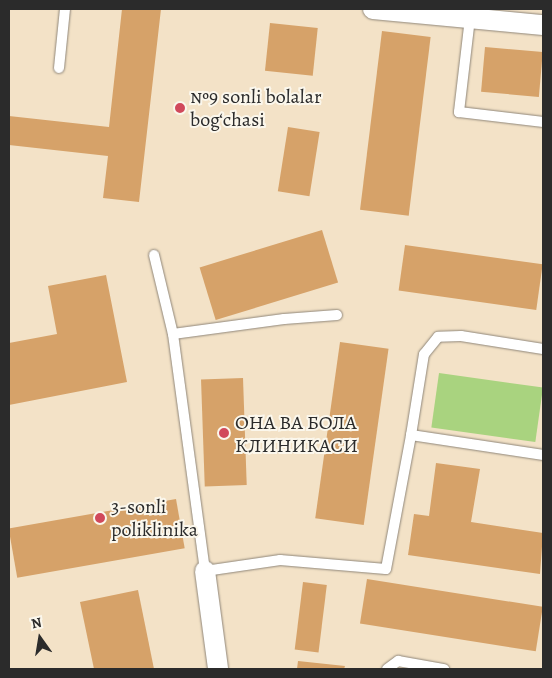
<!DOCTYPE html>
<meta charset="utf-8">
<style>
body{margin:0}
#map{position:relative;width:552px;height:678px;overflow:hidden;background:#f3e2c7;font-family:Alegreya,serif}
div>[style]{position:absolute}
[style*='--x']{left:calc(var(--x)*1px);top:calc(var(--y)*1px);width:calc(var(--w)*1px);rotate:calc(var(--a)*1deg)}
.green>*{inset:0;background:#a9d37f;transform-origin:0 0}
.building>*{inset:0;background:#d6a269;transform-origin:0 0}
.roads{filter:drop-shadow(0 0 1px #8f8679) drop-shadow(0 0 1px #8f8679)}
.service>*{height:10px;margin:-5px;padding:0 5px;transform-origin:5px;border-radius:5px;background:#fff}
.minor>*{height:20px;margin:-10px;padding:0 10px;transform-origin:10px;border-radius:10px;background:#fff}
.dots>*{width:14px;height:14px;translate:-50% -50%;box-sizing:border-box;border:2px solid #fbf7ec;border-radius:50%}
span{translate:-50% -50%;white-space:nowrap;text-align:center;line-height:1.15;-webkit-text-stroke:4px #fbf7ec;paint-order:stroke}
.poi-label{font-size:20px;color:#2b2b2b}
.left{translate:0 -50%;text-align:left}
.frame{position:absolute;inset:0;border:10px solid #2b2b2b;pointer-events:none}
.north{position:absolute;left:15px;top:613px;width:50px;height:50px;-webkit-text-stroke:4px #fbf7ec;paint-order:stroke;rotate:347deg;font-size:14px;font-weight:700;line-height:20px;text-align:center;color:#2b2b2b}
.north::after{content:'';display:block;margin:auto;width:18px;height:22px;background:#2b2b2b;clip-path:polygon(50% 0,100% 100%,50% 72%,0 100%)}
</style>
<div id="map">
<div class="green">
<i style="left:439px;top:373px;width:105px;height:55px;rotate:8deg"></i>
</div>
<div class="building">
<i style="clip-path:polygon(122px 9px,161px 9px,139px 202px,103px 198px,108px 156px,9px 145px,9px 116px,109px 127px)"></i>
<i style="left:270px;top:23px;width:48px;height:48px;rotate:6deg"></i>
<i style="left:382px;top:31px;width:49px;height:180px;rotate:7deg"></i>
<i style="left:485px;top:47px;width:58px;height:45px;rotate:5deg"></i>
<i style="left:288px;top:127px;width:32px;height:65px;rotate:9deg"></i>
<i style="left:322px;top:230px;width:55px;height:128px;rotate:73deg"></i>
<i style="left:405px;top:245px;width:139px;height:46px;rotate:8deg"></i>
<i style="clip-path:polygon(106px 275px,127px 382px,9px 405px,9px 343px,57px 334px,48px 286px)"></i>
<i style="left:340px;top:342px;width:49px;height:178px;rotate:8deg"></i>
<i style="left:243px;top:378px;width:107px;height:42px;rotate:88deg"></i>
<i style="clip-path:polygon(436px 463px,480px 469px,471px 522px,543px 533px,540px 574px,408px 555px,414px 514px,429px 516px)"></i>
<i style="left:176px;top:499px;width:50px;height:170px;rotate:80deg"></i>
<i style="left:367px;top:579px;width:178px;height:45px;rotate:9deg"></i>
<i style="left:303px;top:582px;width:24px;height:68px;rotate:7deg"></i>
<i style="clip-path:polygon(138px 590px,154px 669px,94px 669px,80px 602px)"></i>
<i style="clip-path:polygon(298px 661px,345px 666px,344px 669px,297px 669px)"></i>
</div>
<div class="roads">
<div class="service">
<i style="--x:470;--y:18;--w:95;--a:96.7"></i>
<i style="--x:459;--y:112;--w:85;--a:6.8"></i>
<i style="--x:59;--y:68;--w:59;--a:-84.2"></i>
<i style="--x:154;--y:255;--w:81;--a:76.5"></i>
<i style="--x:337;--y:315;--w:53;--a:175.7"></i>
<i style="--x:284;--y:319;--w:112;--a:172.3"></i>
<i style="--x:173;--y:334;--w:239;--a:82.3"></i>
<i style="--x:205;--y:571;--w:76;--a:-8.3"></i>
<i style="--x:280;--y:560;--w:106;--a:4.9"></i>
<i style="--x:386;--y:569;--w:136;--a:-79.4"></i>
<i style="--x:543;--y:349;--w:83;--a:-171"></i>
<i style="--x:461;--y:336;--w:23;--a:178"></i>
<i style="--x:438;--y:337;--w:22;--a:129"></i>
<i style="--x:424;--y:354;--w:82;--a:99.1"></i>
<i style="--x:411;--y:435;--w:134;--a:8.6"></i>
<i style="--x:387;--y:669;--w:14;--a:-36"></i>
<i style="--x:398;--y:661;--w:47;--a:9.9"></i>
</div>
<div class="minor">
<i style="--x:373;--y:9;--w:171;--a:5.4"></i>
<i style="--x:205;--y:571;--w:99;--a:82.4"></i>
</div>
</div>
<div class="dots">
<i style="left:180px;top:108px;background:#d1495b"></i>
<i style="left:224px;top:433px;background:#d1495b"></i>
<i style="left:100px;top:518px;background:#d1495b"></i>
</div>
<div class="poi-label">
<span class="left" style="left:190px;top:108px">№9 sonli bolalar<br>bog‘chasi</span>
<span class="left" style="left:235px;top:434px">ОНА ВА БОЛА<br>КЛИНИКАСИ</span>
<span class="left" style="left:111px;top:518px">3-sonli<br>poliklinika</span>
</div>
<div class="frame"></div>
<div class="north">N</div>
</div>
